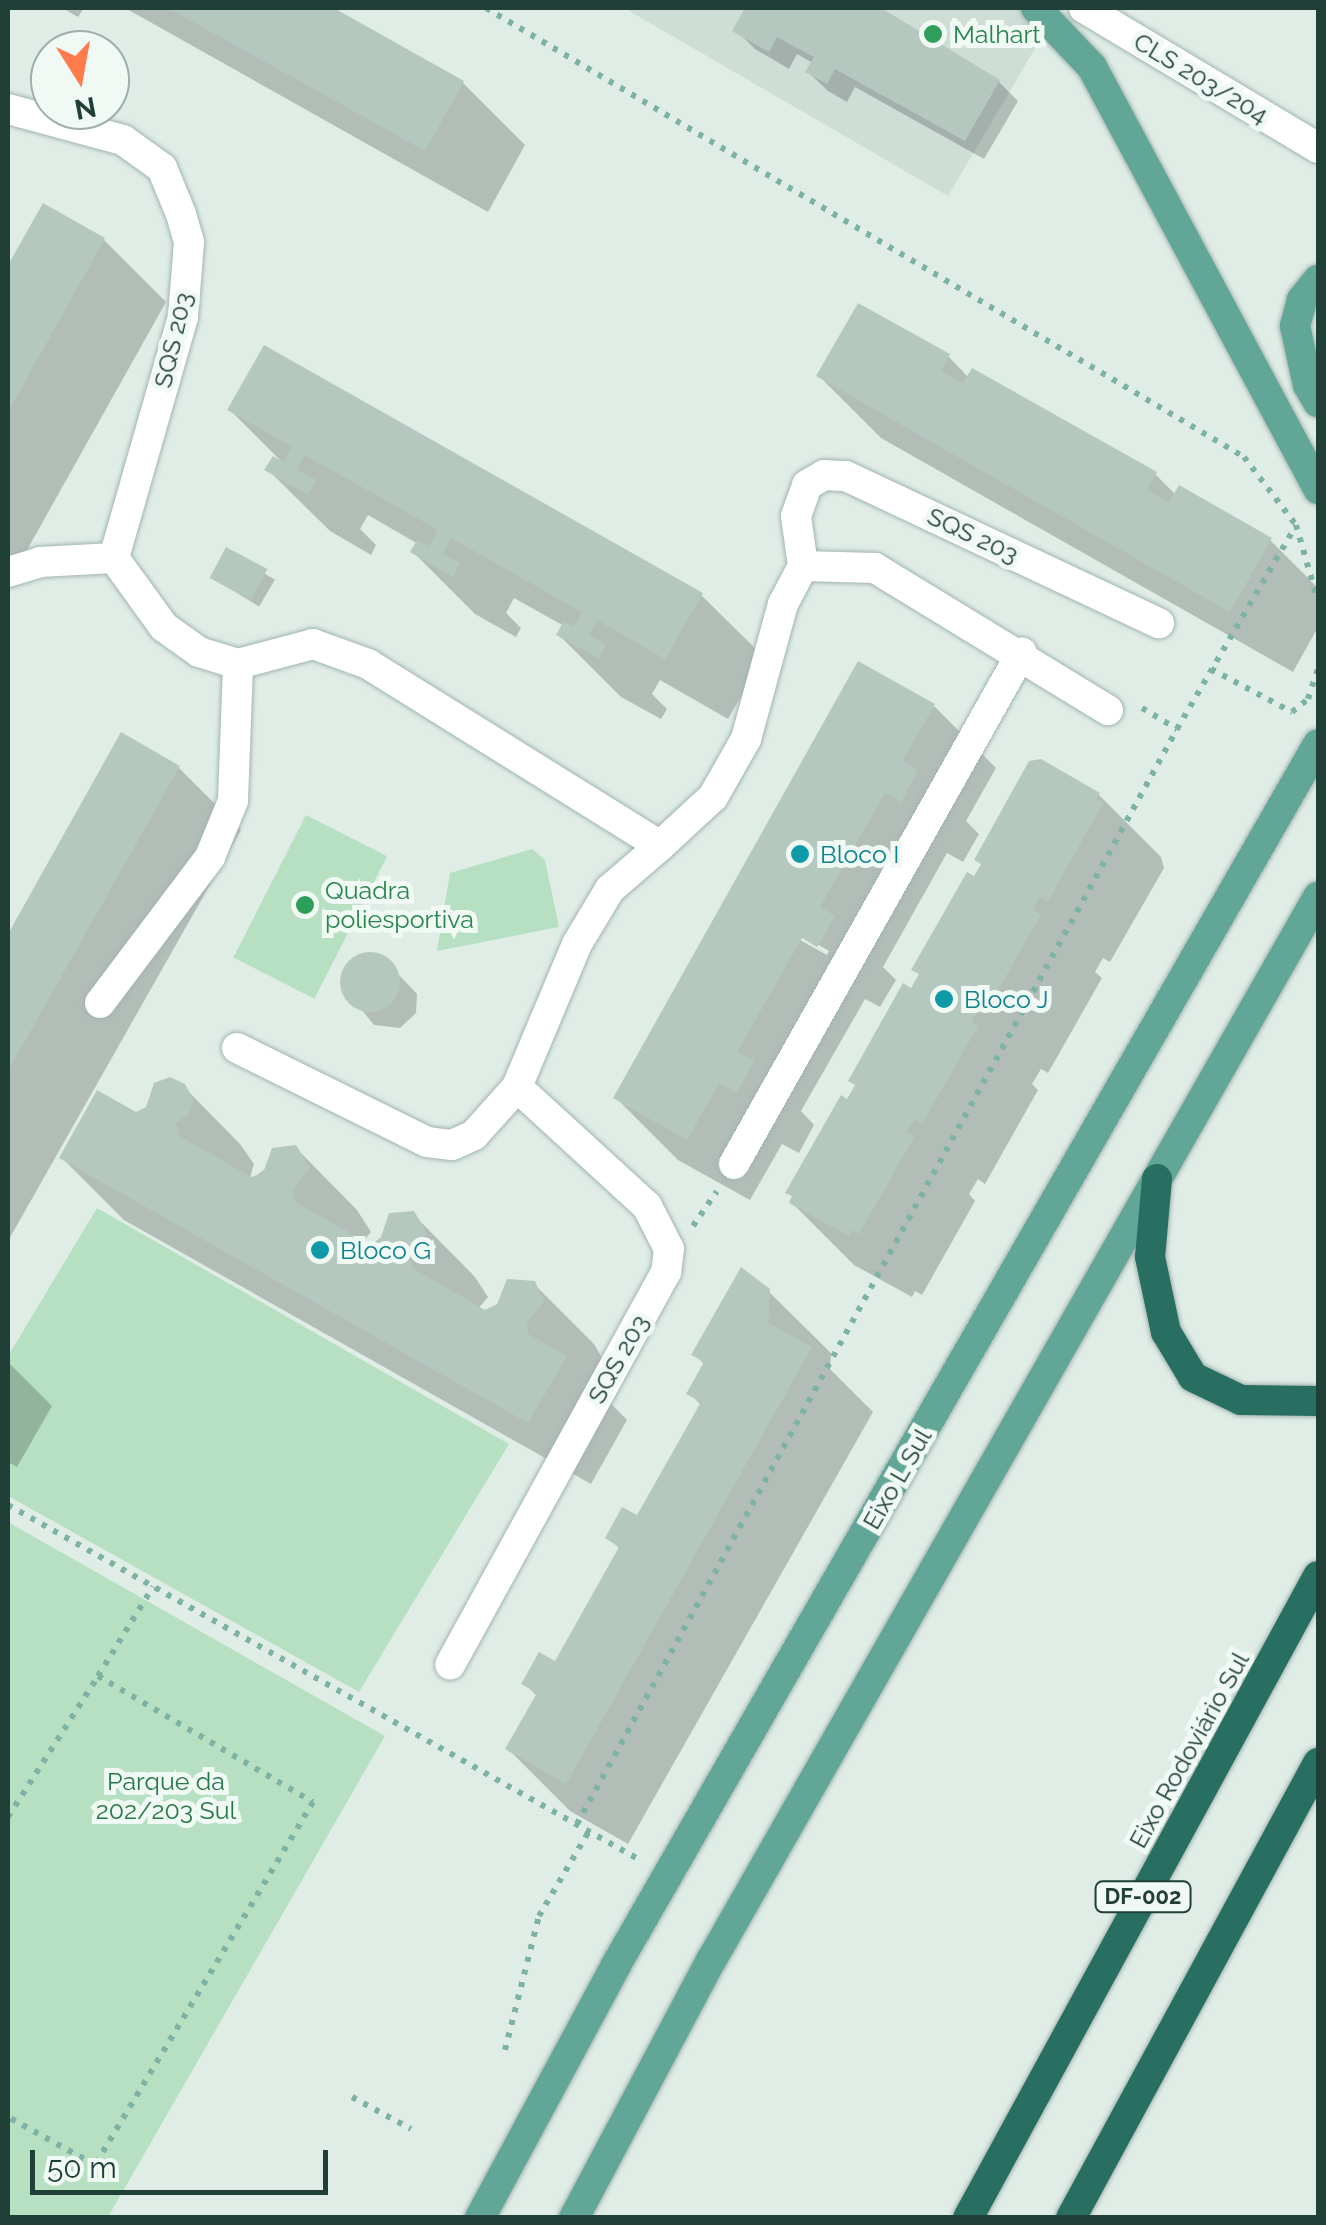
<!DOCTYPE html>
<meta charset="utf-8">
<style>
body{margin:0}
#map{position:relative;width:1326px;height:2225px;overflow:hidden;background:#e0ede7;font-family:Raleway,sans-serif}
div>[style]{position:absolute}
[style*='--x']{left:calc(var(--x)*1px);top:calc(var(--y)*1px);width:calc(var(--w)*1px);rotate:calc(var(--a)*1deg)}
.built>*{inset:0;background:#ceddd6}
.green>*{inset:0;background:#b7e0c3;transform-origin:0 0}
.shadow>*{inset:0;background:#0003;transform-origin:0 0}
.building>*{inset:0;background:#b5c8c0;transform-origin:0 0}
.round{border-radius:50%}
.path>*{height:6px;margin-top:-3px;transform-origin:0;background:repeating-linear-gradient(90deg,#7eb3a3 0 5px,transparent 0 13px)}
.roads{filter:drop-shadow(0 0 2px #a2b5af) drop-shadow(0 0 2px #a2b5af)}
.street>*{height:30px;margin:-15px;padding:0 15px;transform-origin:15px;border-radius:15px;background:#fff}
.secondary>*{height:30px;margin:-15px;padding:0 15px;transform-origin:15px;border-radius:15px;background:#fff}
.primary>*{height:30px;margin:-15px;padding:0 15px;transform-origin:15px;border-radius:15px;background:#61a696}
.highway>*{height:30px;margin:-15px;padding:0 15px;transform-origin:15px;border-radius:15px;background:#286e61}
.dots>*{width:28px;height:28px;translate:-50% -50%;box-sizing:border-box;border:5px solid #f1f9f5;border-radius:50%}
span{translate:-50% -50%;white-space:nowrap;text-align:center;line-height:1.15;-webkit-text-stroke:10px #f1f9f5;paint-order:stroke}
.shield-label span{padding:2px 8px;background:#f1f9f5;border:2px solid;border-radius:8px;-webkit-text-stroke-width:0}
.shield-label{font-size:22px;color:#1f3f37;font-weight:700}
.leisure-label{font-size:25px;color:#27864d}
.left{translate:0 -50%;text-align:left}
.street-label{font-size:25px;color:#1f3f37}
.culture-label{font-size:25px;color:#0d838f}
.park-label{font-size:25px;color:#267947}
.frame{position:absolute;inset:0;border:10px solid #1f3f37;pointer-events:none}
.north{position:absolute;left:30px;top:30px;width:100px;height:100px;box-sizing:border-box;background:#f1f9f5;border:2px solid #9dafa9;border-radius:50%;rotate:169deg;font-size:28px;font-weight:700;line-height:40px;text-align:center;color:#1f3f37}
.north::after{content:'';display:block;margin:auto;width:35px;height:45px;background:#ff7b4c;clip-path:polygon(50% 0,100% 100%,50% 72%,0 100%)}
.scale{position:absolute;left:30px;top:2150px;width:298px;height:45px;box-sizing:border-box;border:5px solid #1f3f37;border-top:0;padding-left:12px;font-size:30px;line-height:35px;white-space:nowrap;color:#1f3f37;-webkit-text-stroke:8px #f1f9f5;paint-order:stroke}
</style>
<div id="map">
<div class="built">
<i style="clip-path:polygon(624px 8px,1059px 8px,948px 196px)"></i>
</div>
<div class="green">
<i style="left:306px;top:815px;width:91px;height:160px;rotate:27deg"></i>
<i style="clip-path:polygon(532px 849px,545px 860px,559px 927px,437px 951px,450px 873px)"></i>
<i style="clip-path:polygon(97px 1208px,509px 1444px,359px 1692px,8px 1496px,8px 1356px)"></i>
<i style="clip-path:polygon(8px 1522px,385px 1736px,108px 2217px,8px 2217px)"></i>
</div>
<div class="shadow">
<i style="clip-path:polygon(62px 8px,84px 8px,78px 17px)"></i>
<i style="clip-path:polygon(125px 8px,329px 8px,463px 83px,525px 145px,488px 212px)"></i>
<i style="clip-path:polygon(748px 8px,872px 8px,999px 82px,1018px 101px,984px 159px,855px 87px,847px 102px,828px 91px,808px 72px,813px 63px,797px 54px,789px 69px,755px 49px,736px 30px)"></i>
<i style="clip-path:polygon(43px 206px,104px 240px,166px 302px,8px 584px,8px 270px)"></i>
<i style="clip-path:polygon(948px 356px,969px 378px,1155px 474px,1176px 495px,1270px 540px,1318px 588px,1318px 627px,1293px 672px,881px 438px,819px 376px)"></i>
<i style="clip-path:polygon(230px 410px,701px 595px,764px 657px,728px 719px,660px 680px,652px 694px,667px 709px,661px 719px,621px 697px,559px 635px,564px 626px,514px 598px,506px 613px,521px 628px,516px 637px,475px 614px,413px 552px,418px 544px,368px 515px,360px 529px,376px 545px,371px 555px,330px 531px,267px 469px,283px 463px)"></i>
<i style="left:227px;top:551px;width:56px;height:31px;rotate:31deg"></i>
<i style="clip-path:polygon(evenodd,934px 706px,996px 768px,966px 821px,979px 834px,963px 862px,947px 853px,883px 967px,896px 980px,880px 1007px,865px 999px,801px 1111px,814px 1125px,799px 1153px,782px 1144px,750px 1200px,678px 1160px,616px 1098px,934px 706px,800px 934px,829px 951px,827px 955px,800px 940px,800px 934px)"></i>
<i style="clip-path:polygon(122px 736px,179px 768px,241px 830px,8px 1241px,8px 939px)"></i>
<i style="clip-path:polygon(1099px 795px,1161px 857px,1164px 868px,1110px 962px,1103px 958px,1095px 972px,1102px 978px,1048px 1073px,1041px 1069px,1032px 1084px,1038px 1090px,985px 1184px,978px 1179px,969px 1194px,975px 1201px,922px 1295px,915px 1291px,912px 1297px,854px 1265px,792px 1203px,921px 976px,914px 969px,975px 879px)"></i>
<i style="clip-path:polygon(362px 956px,383px 958px,417px 994px,416px 1013px,400px 1028px,374px 1025px,344px 988px,347px 967px)"></i>
<i style="clip-path:polygon(178px 1081px,240px 1144px,254px 1164px,249px 1181px,295px 1147px,357px 1210px,371px 1232px,362px 1243px,368px 1247px,413px 1214px,475px 1277px,488px 1297px,478px 1309px,485px 1313px,531px 1281px,594px 1344px,605px 1363px,590px 1382px,627px 1420px,591px 1484px,124px 1220px,62px 1158px,148px 1108px)"></i>
<i style="clip-path:polygon(768px 1291px,831px 1353px,830px 1369px,873px 1412px,628px 1844px,570px 1811px,508px 1749px,538px 1697px,524px 1683px,556px 1665px,621px 1550px,608px 1537px,638px 1519px,702px 1406px,689px 1393px,705px 1365px,694px 1354px)"></i>
<i style="clip-path:polygon(8px 1362px,52px 1406px,17px 1467px,8px 1462px)"></i>
</div>
<div class="building">
<i style="clip-path:polygon(168px 8px,334px 8px,464px 81px,425px 151px)"></i>
<i style="clip-path:polygon(745px 8px,881px 8px,1000px 80px,965px 141px,835px 69px,827px 84px,805px 72px,814px 57px,777px 37px,769px 52px,732px 31px)"></i>
<i style="clip-path:polygon(43px 203px,105px 238px,8px 412px,8px 265px)"></i>
<i style="clip-path:polygon(858px 303px,950px 354px,941px 371px,963px 383px,972px 368px,1157px 472px,1147px 490px,1169px 502px,1179px 485px,1272px 538px,1230px 612px,816px 376px)"></i>
<i style="clip-path:polygon(264px 345px,703px 593px,665px 659px,597px 620px,589px 635px,606px 645px,599px 659px,556px 635px,564px 621px,574px 627px,582px 612px,451px 538px,442px 554px,460px 563px,453px 577px,410px 552px,417px 540px,429px 546px,438px 530px,305px 455px,297px 470px,316px 480px,308px 495px,264px 470px,273px 456px,283px 462px,292px 447px,227px 410px)"></i>
<i style="left:226px;top:547px;width:47px;height:35px;rotate:28deg"></i>
<i style="clip-path:polygon(858px 661px,935px 704px,902px 761px,918px 770px,901px 802px,885px 793px,820px 907px,835px 916px,817px 947px,802px 938px,737px 1052px,754px 1061px,736px 1093px,719px 1083px,687px 1140px,613px 1098px)"></i>
<i style="clip-path:polygon(121px 732px,180px 766px,8px 1071px,8px 934px)"></i>
<i style="clip-path:polygon(1041px 759px,1100px 793px,1096px 799px,1103px 803px,1048px 901px,1040px 897px,1033px 910px,1041px 914px,985px 1013px,978px 1009px,971px 1022px,978px 1026px,922px 1124px,915px 1119px,907px 1132px,914px 1137px,859px 1234px,852px 1230px,849px 1236px,789px 1203px,792px 1196px,785px 1193px,841px 1095px,847px 1099px,855px 1085px,848px 1081px,903px 983px,911px 988px,919px 974px,911px 970px,967px 872px,974px 876px,981px 864px,974px 860px,1029px 761px)"></i>
<i class="round" style="left:340px;top:952px;width:60px;height:60px"></i>
<i style="clip-path:polygon(170px 1077px,185px 1084px,193px 1099px,189px 1114px,176px 1123px,179px 1136px,251px 1177px,263px 1173px,272px 1148px,296px 1145px,310px 1168px,293px 1190px,295px 1202px,369px 1244px,380px 1240px,389px 1213px,414px 1211px,427px 1233px,410px 1255px,412px 1268px,485px 1310px,497px 1304px,507px 1279px,535px 1281px,544px 1302px,527px 1322px,528px 1334px,567px 1356px,528px 1423px,59px 1158px,97px 1090px,136px 1112px,146px 1107px,154px 1083px)"></i>
<i style="clip-path:polygon(741px 1267px,770px 1289px,768px 1323px,812px 1347px,566px 1784px,505px 1749px,537px 1693px,521px 1684px,539px 1652px,555px 1661px,619px 1547px,605px 1538px,622px 1507px,637px 1515px,701px 1402px,686px 1394px,704px 1362px,691px 1355px)"></i>
</div>
<div class="path">
<i style="--x:486;--y:8;--w:881;--a:30.64"></i>
<i style="--x:1244;--y:457;--w:86;--a:52.6"></i>
<i style="--x:1296;--y:525;--w:79;--a:73.9"></i>
<i style="--x:1211;--y:669;--w:92;--a:28"></i>
<i style="--x:1292;--y:712;--w:21;--a:-39"></i>
<i style="--x:1308;--y:699;--w:33;--a:-72"></i>
<i style="--x:1142;--y:708;--w:41;--a:31"></i>
<i style="--x:693;--y:1226;--w:42;--a:-55.6"></i>
<i style="--x:8;--y:1505;--w:725;--a:29.32"></i>
<i style="--x:98;--y:1676;--w:105;--a:-58.3"></i>
<i style="--x:8;--y:1817;--w:167;--a:-57.4"></i>
<i style="--x:98;--y:1676;--w:249;--a:30.4"></i>
<i style="--x:313;--y:1802;--w:423;--a:121"></i>
<i style="--x:95;--y:2165;--w:99;--a:-151.1"></i>
<i style="--x:577;--y:1824;--w:1249;--a:-61.28"></i>
<i style="--x:1177;--y:729;--w:236;--a:-59.7"></i>
<i style="--x:505;--y:2050;--w:138;--a:-75.8"></i>
<i style="--x:539;--y:1916;--w:99;--a:-59.5"></i>
<i style="--x:352;--y:2097;--w:67;--a:28.5"></i>
</div>
<div class="roads">
<div class="street">
<i style="--x:8;--y:109;--w:119;--a:15.1"></i>
<i style="--x:123;--y:140;--w:48;--a:35.7"></i>
<i style="--x:162;--y:168;--w:50;--a:67.6"></i>
<i style="--x:181;--y:214;--w:29;--a:74"></i>
<i style="--x:189;--y:242;--w:75;--a:94.6"></i>
<i style="--x:183;--y:317;--w:251;--a:106"></i>
<i style="--x:114;--y:558;--w:85;--a:54.1"></i>
<i style="--x:164;--y:627;--w:43;--a:35.5"></i>
<i style="--x:199;--y:652;--w:41;--a:17.1"></i>
<i style="--x:238;--y:664;--w:78;--a:-14.9"></i>
<i style="--x:313;--y:644;--w:59;--a:20"></i>
<i style="--x:368;--y:664;--w:344;--a:31.9"></i>
<i style="--x:660;--y:846;--w:66;--a:139.3"></i>
<i style="--x:610;--y:889;--w:64;--a:121"></i>
<i style="--x:577;--y:944;--w:155;--a:112.8"></i>
<i style="--x:517;--y:1087;--w:176;--a:42.5"></i>
<i style="--x:647;--y:1206;--w:48;--a:62.9"></i>
<i style="--x:669;--y:1249;--w:23;--a:97"></i>
<i style="--x:666;--y:1272;--w:448;--a:118.8"></i>
<i style="--x:803;--y:566;--w:50;--a:-98"></i>
<i style="--x:796;--y:516;--w:33;--a:-70"></i>
<i style="--x:807;--y:485;--w:20;--a:-30"></i>
<i style="--x:824;--y:475;--w:22;--a:3"></i>
<i style="--x:846;--y:476;--w:346;--a:25.2"></i>
<i style="--x:8;--y:572;--w:34;--a:-17"></i>
<i style="--x:40;--y:562;--w:74;--a:-3.1"></i>
<i style="--x:660;--y:846;--w:72;--a:-42.8"></i>
<i style="--x:713;--y:797;--w:67;--a:-60.4"></i>
<i style="--x:746;--y:739;--w:140;--a:-74.7"></i>
<i style="--x:783;--y:604;--w:43;--a:-62.2"></i>
<i style="--x:803;--y:566;--w:72;--a:1.6"></i>
<i style="--x:875;--y:568;--w:273;--a:31.4"></i>
<i style="--x:100;--y:1003;--w:183;--a:-53"></i>
<i style="--x:210;--y:857;--w:61;--a:-67.7"></i>
<i style="--x:233;--y:801;--w:137;--a:-87.9"></i>
<i style="--x:237;--y:1048;--w:212;--a:26.3"></i>
<i style="--x:427;--y:1142;--w:25;--a:7"></i>
<i style="--x:452;--y:1145;--w:24;--a:-24"></i>
<i style="--x:474;--y:1135;--w:64;--a:-48.1"></i>
<i style="--x:734;--y:1164;--w:587;--a:-60.64"></i>
</div>
<div class="secondary">
<i style="--x:1084;--y:8;--w:273;--a:30.9"></i>
</div>
<div class="primary">
<i style="--x:1036;--y:8;--w:81;--a:46.5"></i>
<i style="--x:1092;--y:67;--w:479;--a:61.8"></i>
<i style="--x:1318;--y:280;--w:26;--a:129"></i>
<i style="--x:1302;--y:300;--w:27;--a:105"></i>
<i style="--x:1295;--y:326;--w:60;--a:77.6"></i>
<i style="--x:1308;--y:385;--w:20;--a:60"></i>
<i style="--x:480;--y:2218;--w:287;--a:-61.7"></i>
<i style="--x:616;--y:1965;--w:1408;--a:-60.1"></i>
<i style="--x:574;--y:2218;--w:293;--a:-62"></i>
<i style="--x:712;--y:1959;--w:1223;--a:-60.29"></i>
</div>
<div class="highway">
<i style="--x:1157;--y:1179;--w:78;--a:95.1"></i>
<i style="--x:1150;--y:1257;--w:77;--a:78"></i>
<i style="--x:1166;--y:1332;--w:52;--a:59"></i>
<i style="--x:1193;--y:1377;--w:53;--a:25.6"></i>
<i style="--x:1241;--y:1400;--w:77;--a:0.7"></i>
<i style="--x:968;--y:2218;--w:731;--a:-61.4"></i>
<i style="--x:1071;--y:2218;--w:518;--a:-61.5"></i>
</div>
</div>
<div class="dots">
<i style="left:933px;top:34px;background:#2e9e5b"></i>
<i style="left:800px;top:854px;background:#0f9aa8"></i>
<i style="left:305px;top:905px;background:#2e9e5b"></i>
<i style="left:944px;top:999px;background:#0f9aa8"></i>
<i style="left:320px;top:1250px;background:#0f9aa8"></i>
</div>
<div class="shield-label">
<span style="left:1143px;top:1897px">DF-002</span>
</div>
<div class="leisure-label">
<span class="left" style="left:953px;top:34px">Malhart</span>
<span class="left" style="left:325px;top:905px">Quadra<br>poliesportiva</span>
</div>
<div class="street-label">
<span style="left:1201px;top:78px;rotate:31deg">CLS 203/204</span>
<span style="left:173px;top:340px;rotate:-77deg">SQS 203</span>
<span style="left:973px;top:535px;rotate:25deg">SQS 203</span>
<span style="left:618px;top:1359px;rotate:-61deg">SQS 203</span>
<span style="left:897px;top:1479px;rotate:-60deg">Eixo L Sul</span>
<span style="left:1189px;top:1750px;rotate:-61deg">Eixo Rodoviário Sul</span>
</div>
<div class="culture-label">
<span class="left" style="left:820px;top:854px">Bloco I</span>
<span class="left" style="left:964px;top:999px">Bloco J</span>
<span class="left" style="left:340px;top:1250px">Bloco G</span>
</div>
<div class="park-label">
<span style="left:166px;top:1796px">Parque da<br>202/203 Sul</span>
</div>
<div class="frame"></div>
<div class="north">N</div>
<div class="scale">50 m</div>
</div>
